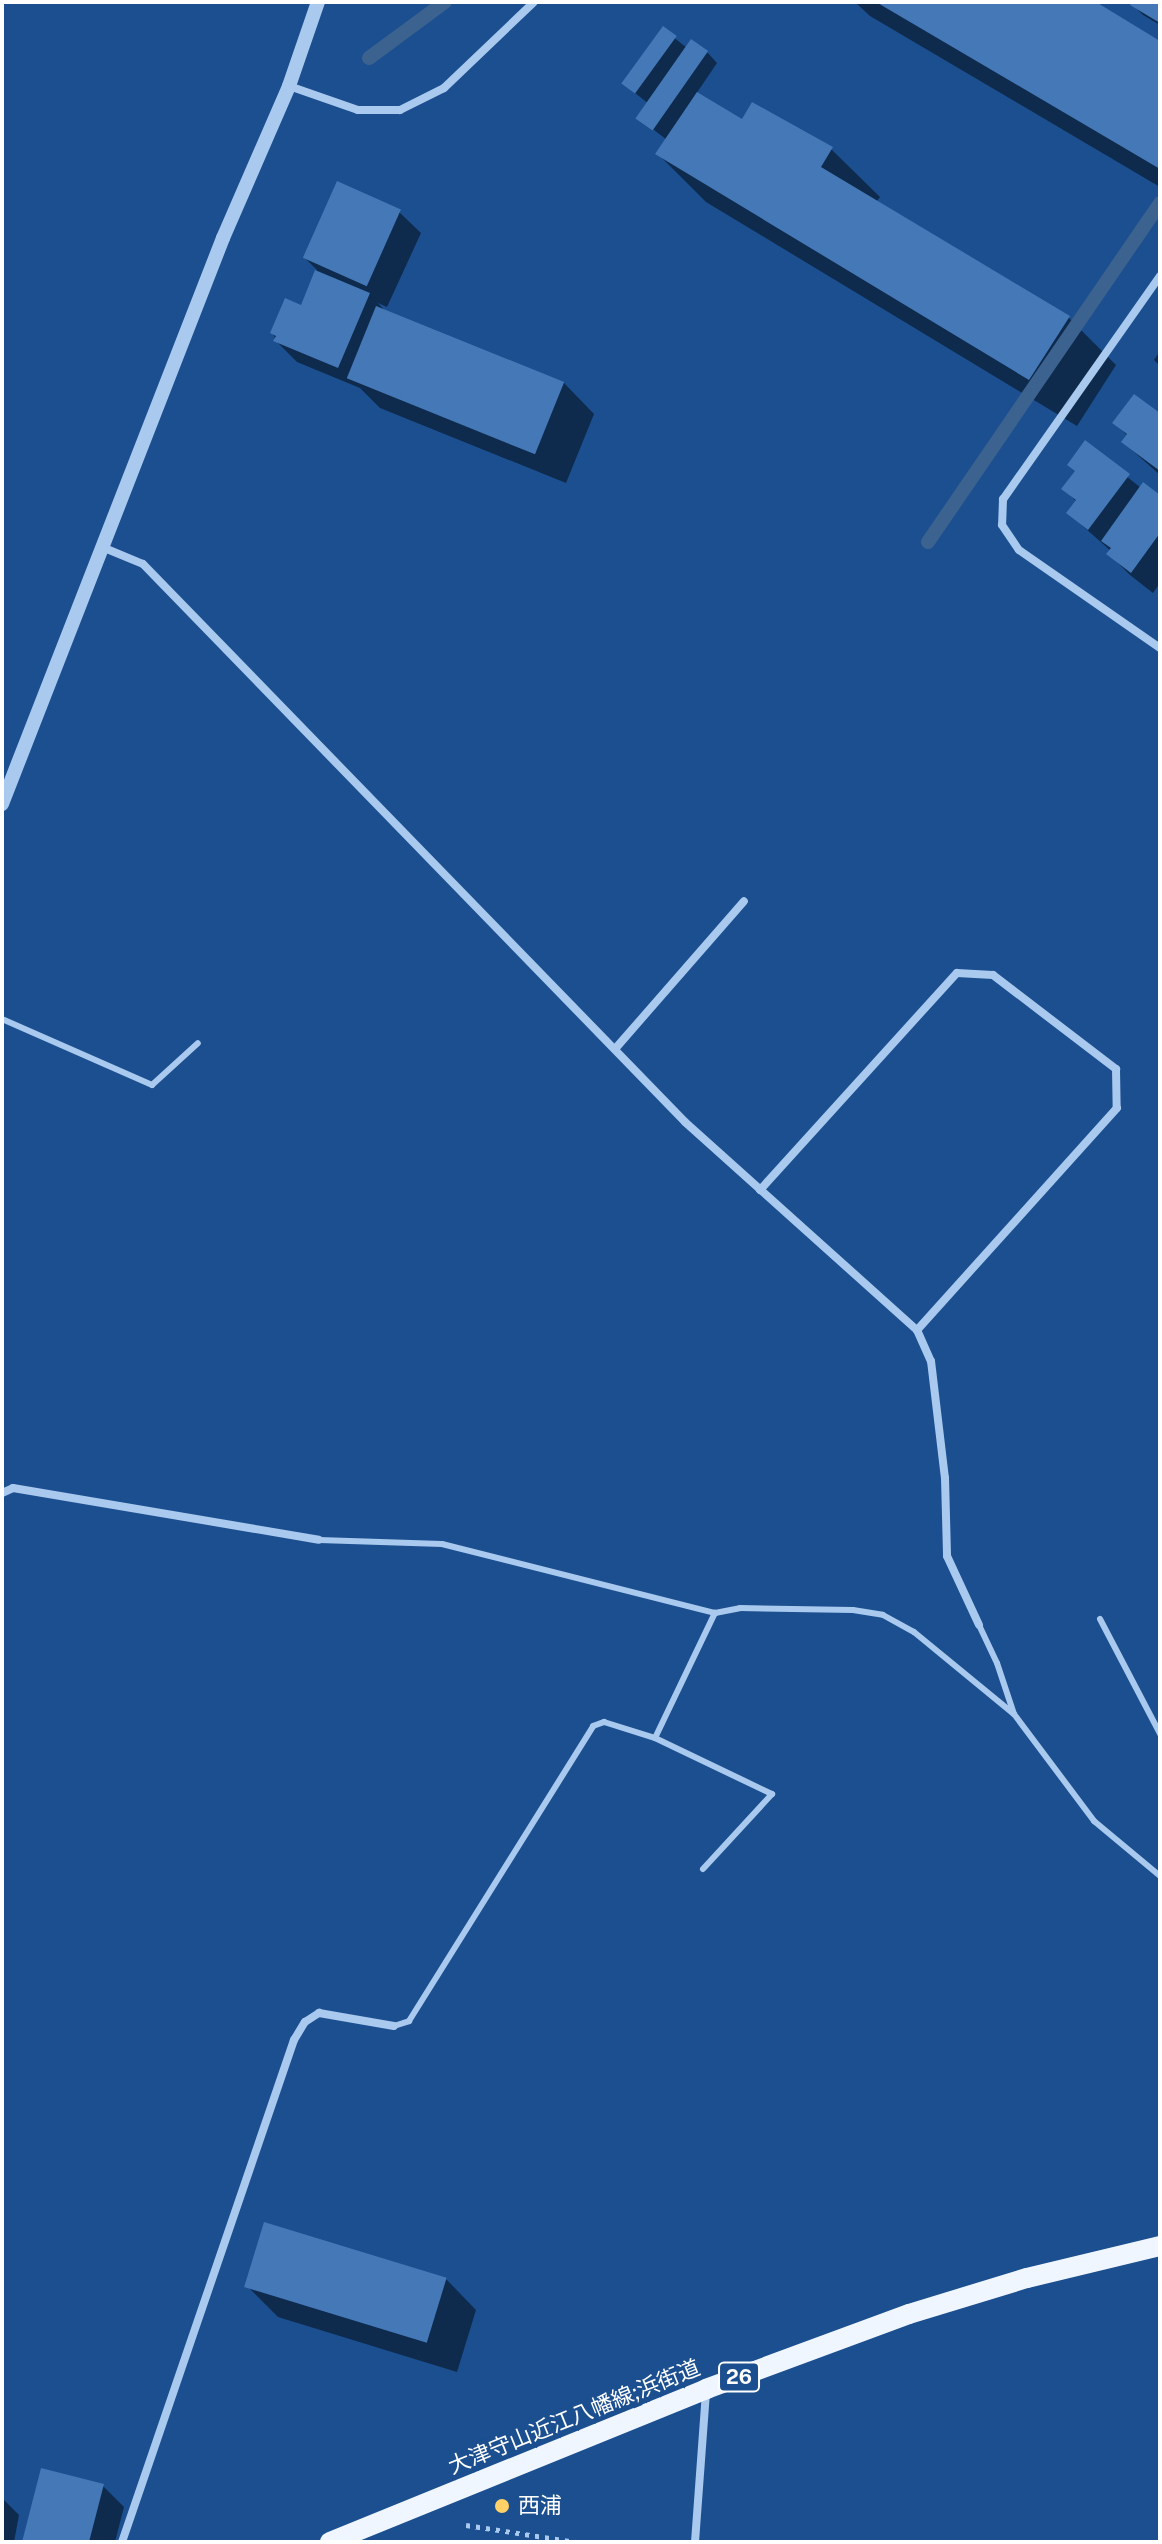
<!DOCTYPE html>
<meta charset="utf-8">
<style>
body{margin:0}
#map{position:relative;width:1162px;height:2544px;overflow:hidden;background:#1b4f8f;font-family:"Public Sans","Noto Sans JP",sans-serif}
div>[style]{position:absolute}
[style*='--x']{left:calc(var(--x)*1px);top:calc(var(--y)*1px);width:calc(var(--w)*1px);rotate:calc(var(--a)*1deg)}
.shadow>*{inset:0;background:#0007}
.stream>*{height:14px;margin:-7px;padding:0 7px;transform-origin:7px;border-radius:7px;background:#3c6290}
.building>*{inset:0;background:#4478b7;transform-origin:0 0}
.path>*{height:5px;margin-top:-2.5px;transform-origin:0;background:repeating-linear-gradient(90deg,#a9c9ee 0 4px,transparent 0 10px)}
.service>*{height:6px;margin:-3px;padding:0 3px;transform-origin:3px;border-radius:3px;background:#a9c9ee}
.minor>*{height:8px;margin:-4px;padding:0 4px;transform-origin:4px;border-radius:4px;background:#a9c9ee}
.tertiary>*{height:14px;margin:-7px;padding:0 7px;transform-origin:7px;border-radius:7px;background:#a9c9ee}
.primary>*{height:20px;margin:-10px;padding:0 10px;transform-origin:10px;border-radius:10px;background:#f0f6ff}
.dots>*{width:22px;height:22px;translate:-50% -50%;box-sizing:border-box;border:4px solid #1b4f8f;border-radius:50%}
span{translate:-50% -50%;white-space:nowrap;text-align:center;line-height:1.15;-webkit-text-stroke:8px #1b4f8f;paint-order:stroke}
.shield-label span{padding:2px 6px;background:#1b4f8f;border:2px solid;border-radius:6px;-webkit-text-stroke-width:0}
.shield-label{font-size:20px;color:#fff;font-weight:700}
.street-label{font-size:22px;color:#fff}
.poi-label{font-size:22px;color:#fff}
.left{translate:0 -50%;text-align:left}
.frame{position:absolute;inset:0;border:4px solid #fff;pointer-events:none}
</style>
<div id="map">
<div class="shadow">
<i style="clip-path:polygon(855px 2px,1093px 2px,1160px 43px,1160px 187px,870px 16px)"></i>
<i style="clip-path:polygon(1134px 2px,1160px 4px,1160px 25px,1143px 15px,1133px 5px)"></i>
<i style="clip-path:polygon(663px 29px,687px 48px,707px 52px,717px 63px,696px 94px,742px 122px,831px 149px,880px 197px,876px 202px,1068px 317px,1116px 365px,1077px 426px,706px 202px,658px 154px,667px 140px,640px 119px,649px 104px,625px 85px)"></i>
<i style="clip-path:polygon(399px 212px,421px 233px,387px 307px,378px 303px,386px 312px,564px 383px,594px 414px,566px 483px,380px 408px,360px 388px,297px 362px,276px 341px,273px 333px,302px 308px,317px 270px,305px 258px)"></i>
<i style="clip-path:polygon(1160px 351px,1160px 366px,1154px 360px)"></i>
<i style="clip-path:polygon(1160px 416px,1160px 475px,1123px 442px,1128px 436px,1114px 423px)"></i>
<i style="clip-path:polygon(1085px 443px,1141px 488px,1160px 497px,1160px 583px,1153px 593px,1130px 575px,1109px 554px,1111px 551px,1068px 513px,1077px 502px,1064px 489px,1077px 472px)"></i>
<i style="clip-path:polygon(446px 2279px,476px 2310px,457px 2372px,278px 2317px,247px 2286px)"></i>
<i style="clip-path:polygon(103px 2486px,124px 2507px,115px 2542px,24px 2542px)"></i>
<i style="clip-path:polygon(2px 2498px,19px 2515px,14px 2542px,2px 2542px)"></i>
</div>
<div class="stream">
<i style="--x:369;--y:58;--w:94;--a:-36.4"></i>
<i style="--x:928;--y:542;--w:411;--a:-55.6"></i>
</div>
<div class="building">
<i style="clip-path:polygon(876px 2px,1096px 2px,1160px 41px,1160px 169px)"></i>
<i style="clip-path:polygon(1132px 2px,1160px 2px,1160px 23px,1130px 5px)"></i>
<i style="left:663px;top:26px;width:17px;height:71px;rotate:36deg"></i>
<i style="left:691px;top:39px;width:21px;height:97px;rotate:35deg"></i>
<i style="clip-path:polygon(697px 92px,742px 119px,752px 102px,833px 147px,821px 167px,1070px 316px,1029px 380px,655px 154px)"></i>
<i style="left:337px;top:181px;width:70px;height:84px;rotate:24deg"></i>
<i style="clip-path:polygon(315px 270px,370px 293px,338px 368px,273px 341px,276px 336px,270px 333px,285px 298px,301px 305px)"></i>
<i style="left:376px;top:306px;width:203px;height:78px;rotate:22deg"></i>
<i style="clip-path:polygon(1134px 394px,1160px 413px,1160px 471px,1121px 442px,1127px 434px,1112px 423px)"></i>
<i style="clip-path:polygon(1085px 440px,1130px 474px,1088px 530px,1066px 513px,1076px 500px,1061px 489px,1075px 471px,1067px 465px)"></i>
<i style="clip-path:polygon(1143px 482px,1160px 495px,1160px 533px,1131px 573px,1106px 554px,1111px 548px,1101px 541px)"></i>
<i style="left:264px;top:2222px;width:191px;height:68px;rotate:17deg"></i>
<i style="clip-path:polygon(41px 2468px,104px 2484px,89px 2542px,22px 2542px)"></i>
</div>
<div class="path">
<i style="--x:466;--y:2525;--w:111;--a:8.8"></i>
</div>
<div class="service">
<i style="--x:2;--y:1019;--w:164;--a:23.7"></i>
<i style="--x:152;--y:1085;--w:62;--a:-42.4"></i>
<i style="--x:319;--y:1540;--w:123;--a:1.9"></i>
<i style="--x:442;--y:1544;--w:282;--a:14.2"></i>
<i style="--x:715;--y:1613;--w:25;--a:-11"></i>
<i style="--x:740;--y:1608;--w:113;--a:1"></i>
<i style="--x:853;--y:1610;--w:30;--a:9"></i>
<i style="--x:883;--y:1615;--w:35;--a:29"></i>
<i style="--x:914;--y:1632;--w:129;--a:39.4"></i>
<i style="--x:1014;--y:1714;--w:134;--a:53.2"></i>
<i style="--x:1094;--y:1821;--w:86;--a:39.8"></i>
<i style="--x:1100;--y:1619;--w:130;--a:62.4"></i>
<i style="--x:979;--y:1625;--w:42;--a:64.7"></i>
<i style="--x:997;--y:1663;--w:54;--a:71.6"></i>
<i style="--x:655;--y:1738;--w:130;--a:25.6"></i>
<i style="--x:772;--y:1794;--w:102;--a:132.6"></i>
<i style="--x:394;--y:2026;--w:16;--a:-18"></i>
<i style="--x:409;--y:2021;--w:348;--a:-58"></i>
<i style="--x:593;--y:1726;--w:12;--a:-20"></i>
<i style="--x:604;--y:1722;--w:53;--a:17.4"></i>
<i style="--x:655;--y:1738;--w:139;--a:-64.4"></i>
</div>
<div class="minor">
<i style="--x:289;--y:86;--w:73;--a:19.2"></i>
<i style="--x:358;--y:110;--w:42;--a:0"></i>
<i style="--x:400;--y:110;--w:49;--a:-26.6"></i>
<i style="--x:444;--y:88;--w:124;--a:-43.7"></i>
<i style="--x:1160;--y:276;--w:273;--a:125.1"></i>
<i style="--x:1003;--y:499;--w:26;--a:92"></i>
<i style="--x:1002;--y:525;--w:30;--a:56"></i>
<i style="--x:1019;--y:550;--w:172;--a:34.8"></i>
<i style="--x:102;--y:547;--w:44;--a:22.5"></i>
<i style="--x:143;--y:564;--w:778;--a:45.83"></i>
<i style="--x:685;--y:1122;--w:312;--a:41.9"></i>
<i style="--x:917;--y:1330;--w:34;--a:66"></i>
<i style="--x:931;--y:1361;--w:118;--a:83.2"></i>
<i style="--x:945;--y:1478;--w:78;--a:88.5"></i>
<i style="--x:947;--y:1556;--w:76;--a:65.1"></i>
<i style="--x:615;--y:1049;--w:196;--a:-48.9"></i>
<i style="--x:760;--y:1190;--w:293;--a:-47.8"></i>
<i style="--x:957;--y:973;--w:36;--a:3"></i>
<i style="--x:993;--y:975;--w:155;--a:37.4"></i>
<i style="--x:1116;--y:1069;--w:39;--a:89"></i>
<i style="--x:1117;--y:1108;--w:299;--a:132"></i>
<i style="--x:2;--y:1493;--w:12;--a:-24"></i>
<i style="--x:13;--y:1488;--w:310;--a:9.6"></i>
<i style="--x:122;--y:2542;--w:531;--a:-71.09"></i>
<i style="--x:294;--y:2040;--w:21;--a:-59"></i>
<i style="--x:305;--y:2022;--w:17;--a:-33"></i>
<i style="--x:319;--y:2013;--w:76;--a:9.8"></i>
<i style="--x:695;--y:2542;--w:151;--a:-85.8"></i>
</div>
<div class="tertiary">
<i style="--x:2;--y:804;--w:608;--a:-68.67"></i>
<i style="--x:223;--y:238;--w:166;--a:-66.5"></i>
<i style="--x:289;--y:86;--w:89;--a:-71"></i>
</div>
<div class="primary">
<i style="--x:330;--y:2542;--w:406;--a:-22.1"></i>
<i style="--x:706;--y:2389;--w:216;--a:-20.3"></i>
<i style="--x:909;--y:2314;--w:123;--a:-17"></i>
<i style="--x:1027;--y:2278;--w:137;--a:-13.5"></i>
</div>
<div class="dots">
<i style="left:502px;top:2506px;background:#ffd166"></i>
</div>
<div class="shield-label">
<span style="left:739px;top:2377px">26</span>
</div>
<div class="street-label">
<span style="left:574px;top:2417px;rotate:-22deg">大津守山近江八幡線;浜街道</span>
</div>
<div class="poi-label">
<span class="left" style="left:518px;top:2506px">西浦</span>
</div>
<div class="frame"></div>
</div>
